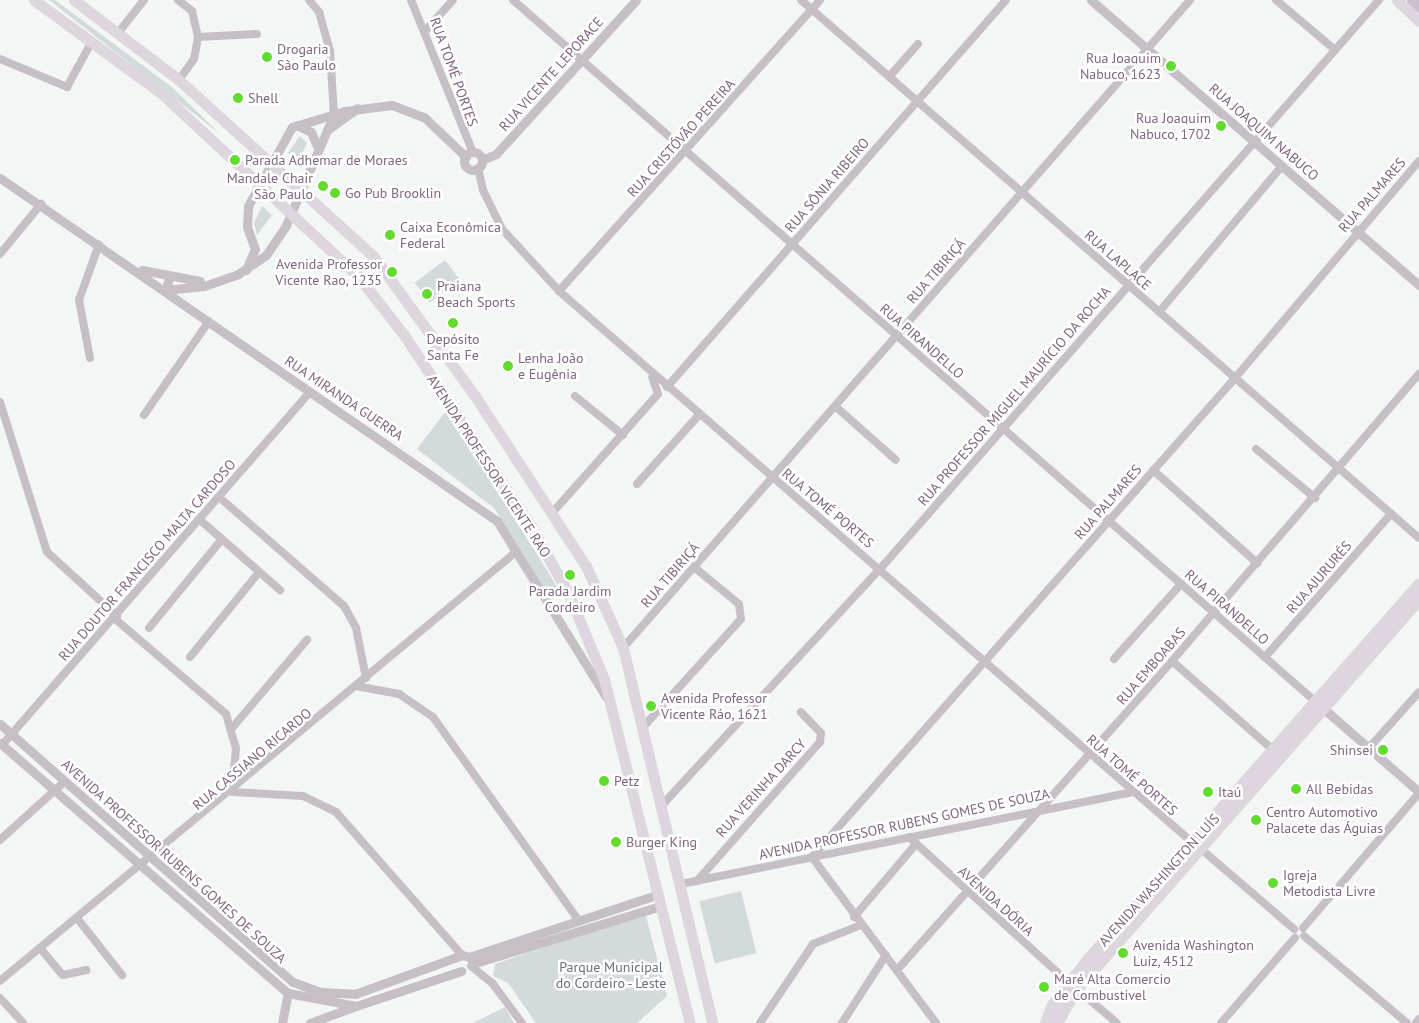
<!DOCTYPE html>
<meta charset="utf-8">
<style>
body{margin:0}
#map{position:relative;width:1419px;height:1023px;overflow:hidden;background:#f3f6f4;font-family:"PT Sans",sans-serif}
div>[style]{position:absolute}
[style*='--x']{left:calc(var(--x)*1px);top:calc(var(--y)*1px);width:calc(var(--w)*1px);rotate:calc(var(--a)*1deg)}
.green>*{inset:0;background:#d2dadb;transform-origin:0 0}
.river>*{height:15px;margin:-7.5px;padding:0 7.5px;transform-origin:7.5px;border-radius:7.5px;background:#cac1cd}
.minor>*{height:8px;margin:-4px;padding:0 4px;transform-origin:4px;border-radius:4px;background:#c6bfc6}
.tertiary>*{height:9px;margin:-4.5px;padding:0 4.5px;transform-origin:4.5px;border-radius:4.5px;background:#c6bfc6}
.tertiary>.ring{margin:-4.5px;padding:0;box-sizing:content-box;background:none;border:9px solid #c6bfc6;border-radius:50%}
.primary>*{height:11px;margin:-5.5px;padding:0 5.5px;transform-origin:5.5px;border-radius:5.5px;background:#ded6de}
.trunk>*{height:12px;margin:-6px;padding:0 6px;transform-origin:6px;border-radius:6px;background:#ded6de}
.dots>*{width:14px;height:14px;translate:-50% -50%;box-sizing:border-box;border:2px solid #fff;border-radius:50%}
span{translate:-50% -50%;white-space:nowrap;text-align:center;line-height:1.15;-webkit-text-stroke:5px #fff;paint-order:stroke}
.poi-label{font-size:14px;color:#806682}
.left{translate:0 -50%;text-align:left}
.right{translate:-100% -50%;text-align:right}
.street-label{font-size:14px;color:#806682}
.park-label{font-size:14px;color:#65747a}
</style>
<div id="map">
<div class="green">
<i style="clip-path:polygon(49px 0,55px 0,173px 88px,220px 134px)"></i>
<i style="clip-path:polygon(300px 136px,307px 143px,298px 162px,288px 153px)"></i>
<i style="clip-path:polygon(262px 206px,272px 215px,257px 235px,254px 223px)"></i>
<i style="left:445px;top:260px;width:25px;height:38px;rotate:53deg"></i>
<i style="clip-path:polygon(446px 411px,505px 500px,561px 594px,551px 600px,494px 508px,417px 449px)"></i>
<i style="left:741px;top:891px;width:64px;height:43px;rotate:76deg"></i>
<i style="clip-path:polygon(645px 912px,667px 996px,637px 1023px,536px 1023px,508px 983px,493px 976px,495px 964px)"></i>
<i style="clip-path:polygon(505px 1007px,514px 1023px,473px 1023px)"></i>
</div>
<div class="river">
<i style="--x:1414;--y:0;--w:7;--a:45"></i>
</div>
<div class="minor">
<i style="--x:178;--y:0;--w:18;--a:38"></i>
<i style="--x:192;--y:11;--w:27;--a:77"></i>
<i style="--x:198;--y:37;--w:22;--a:100"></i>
<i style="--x:194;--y:59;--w:26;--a:126"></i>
<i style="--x:309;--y:0;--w:16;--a:50"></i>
<i style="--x:319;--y:12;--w:41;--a:74.2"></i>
<i style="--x:330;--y:51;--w:63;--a:86.4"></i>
<i style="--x:411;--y:0;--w:165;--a:67.9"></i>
<i style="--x:513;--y:0;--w:1065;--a:41.16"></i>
<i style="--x:801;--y:0;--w:819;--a:41.04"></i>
<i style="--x:1276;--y:0;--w:76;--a:40.2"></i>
<i style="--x:426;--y:30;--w:40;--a:-48"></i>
<i style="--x:118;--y:33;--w:42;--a:-51.8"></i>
<i style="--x:198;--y:37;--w:59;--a:-2.9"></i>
<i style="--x:0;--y:59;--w:73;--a:22.7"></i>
<i style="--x:67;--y:87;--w:50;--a:-61.4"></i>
<i style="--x:889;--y:77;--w:44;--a:-48.7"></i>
<i style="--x:478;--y:168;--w:23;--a:77"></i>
<i style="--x:483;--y:190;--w:43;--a:64"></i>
<i style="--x:502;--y:229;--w:84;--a:47.4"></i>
<i style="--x:559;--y:291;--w:841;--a:41.04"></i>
<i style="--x:0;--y:254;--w:65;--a:-50.6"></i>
<i style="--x:559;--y:291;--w:391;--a:-48.1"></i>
<i style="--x:1159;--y:312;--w:191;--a:-49.9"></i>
<i style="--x:90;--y:358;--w:59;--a:-100.7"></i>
<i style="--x:79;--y:300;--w:59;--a:-70.3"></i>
<i style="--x:667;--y:387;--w:514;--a:-48.78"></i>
<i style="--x:575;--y:396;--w:62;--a:39.1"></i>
<i style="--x:0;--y:402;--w:157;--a:72.6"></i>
<i style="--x:47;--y:552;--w:95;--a:42.4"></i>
<i style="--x:835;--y:406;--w:81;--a:41.5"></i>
<i style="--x:144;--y:415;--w:114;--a:-55.3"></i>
<i style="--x:1256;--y:449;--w:77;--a:39.7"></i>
<i style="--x:1153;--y:470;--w:140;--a:41.8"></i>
<i style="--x:637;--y:484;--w:93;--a:-48.1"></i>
<i style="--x:219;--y:497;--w:166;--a:41.1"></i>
<i style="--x:344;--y:606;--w:25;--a:61"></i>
<i style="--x:356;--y:628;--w:51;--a:78.7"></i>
<i style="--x:552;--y:513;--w:159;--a:-48.3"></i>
<i style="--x:658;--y:394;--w:18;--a:-109"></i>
<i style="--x:199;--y:519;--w:108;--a:41.2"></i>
<i style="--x:114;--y:618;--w:148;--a:40.6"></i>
<i style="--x:226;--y:714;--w:35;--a:74"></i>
<i style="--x:236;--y:748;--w:44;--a:95.2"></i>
<i style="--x:232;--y:792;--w:71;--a:3.2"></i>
<i style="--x:303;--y:796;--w:37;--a:26"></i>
<i style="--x:336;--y:812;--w:191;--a:48.6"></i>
<i style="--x:149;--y:628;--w:115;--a:-50.6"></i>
<i style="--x:623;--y:648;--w:861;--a:-48.81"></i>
<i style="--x:190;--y:657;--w:109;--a:-50.9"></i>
<i style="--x:1265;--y:657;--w:191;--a:-48.6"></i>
<i style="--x:1114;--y:659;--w:101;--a:-48.2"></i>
<i style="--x:1172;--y:661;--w:135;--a:41.4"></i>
<i style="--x:356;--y:686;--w:44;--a:10.5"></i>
<i style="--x:399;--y:694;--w:41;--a:34.1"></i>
<i style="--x:433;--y:717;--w:251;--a:54.4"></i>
<i style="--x:644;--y:726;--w:144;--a:-47.8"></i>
<i style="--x:741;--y:619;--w:15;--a:-98"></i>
<i style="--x:739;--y:604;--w:58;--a:-140.6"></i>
<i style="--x:232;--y:728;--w:116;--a:-49.6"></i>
<i style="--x:2;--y:745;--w:468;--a:-48.9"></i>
<i style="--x:1368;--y:749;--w:76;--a:-48.2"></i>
<i style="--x:663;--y:804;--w:320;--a:-47.3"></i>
<i style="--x:880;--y:569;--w:757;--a:-48.75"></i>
<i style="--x:909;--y:837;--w:217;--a:42.4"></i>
<i style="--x:0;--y:840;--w:86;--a:-42.2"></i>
<i style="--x:1201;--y:849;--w:123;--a:40.7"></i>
<i style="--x:697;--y:881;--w:186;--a:-48.5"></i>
<i style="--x:820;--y:742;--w:9;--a:-84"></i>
<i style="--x:821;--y:733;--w:29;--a:-134"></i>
<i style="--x:681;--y:884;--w:460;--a:-11.5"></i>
<i style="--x:854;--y:917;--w:94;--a:-49.7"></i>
<i style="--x:77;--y:918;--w:73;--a:51.7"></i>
<i style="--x:1303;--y:928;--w:178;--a:-49.3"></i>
<i style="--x:1304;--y:936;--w:135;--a:40.2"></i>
<i style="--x:40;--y:948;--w:35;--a:50"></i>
<i style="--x:63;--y:975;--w:24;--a:-12"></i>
<i style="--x:471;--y:966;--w:28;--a:39"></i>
<i style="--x:493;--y:984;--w:49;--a:53.4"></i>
<i style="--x:897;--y:970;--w:414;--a:-48.3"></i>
<i style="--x:1172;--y:661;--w:379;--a:-49.3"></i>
<i style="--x:0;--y:981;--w:672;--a:-39.75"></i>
<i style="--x:1077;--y:989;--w:52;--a:40.4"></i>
<i style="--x:0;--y:998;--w:34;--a:47"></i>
<i style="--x:760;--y:1023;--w:95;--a:-56.1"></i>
<i style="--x:813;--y:944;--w:52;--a:-21.6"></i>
<i style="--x:842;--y:1023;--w:81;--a:-57.1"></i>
<i style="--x:936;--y:1023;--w:207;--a:-126.8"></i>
<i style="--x:812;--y:857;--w:639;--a:-48.55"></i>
<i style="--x:1235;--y:378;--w:285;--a:-49.7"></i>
<i style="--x:1221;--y:1023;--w:113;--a:-49"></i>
<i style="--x:1416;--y:1023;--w:5;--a:-53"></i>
</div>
<div class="tertiary">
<i style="--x:1091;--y:0;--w:435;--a:41"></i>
<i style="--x:297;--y:125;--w:16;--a:27"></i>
<i style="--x:311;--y:132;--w:15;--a:67"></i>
<i style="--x:327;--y:130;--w:37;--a:-36"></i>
<i class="ring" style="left:464px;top:152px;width:9px;height:9px"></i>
<i style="--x:482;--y:160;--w:15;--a:-23"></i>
<i style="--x:496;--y:154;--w:208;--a:-47.7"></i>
<i style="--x:0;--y:178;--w:604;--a:34.61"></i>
<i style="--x:497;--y:521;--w:207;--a:58.2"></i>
<i style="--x:142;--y:270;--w:59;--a:10.7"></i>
<i style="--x:246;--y:270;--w:23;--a:-67"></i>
<i style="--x:255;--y:249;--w:23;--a:-110"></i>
<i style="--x:247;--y:227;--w:21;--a:-87"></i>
<i style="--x:248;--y:206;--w:90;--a:-60.9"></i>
<i style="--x:292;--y:127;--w:55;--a:-16.8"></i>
<i style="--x:345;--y:111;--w:47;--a:-7.3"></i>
<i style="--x:392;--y:105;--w:34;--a:21"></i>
<i style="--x:424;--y:117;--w:58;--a:43.6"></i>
<i style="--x:169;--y:279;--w:12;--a:110"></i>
<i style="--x:165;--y:290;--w:39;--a:-6"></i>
<i style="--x:204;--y:286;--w:36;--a:-19"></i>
<i style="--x:238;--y:274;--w:34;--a:-34"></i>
<i style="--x:266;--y:255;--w:36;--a:-56"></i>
<i style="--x:286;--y:225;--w:121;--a:-66.6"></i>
<i style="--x:1324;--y:709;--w:126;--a:41.1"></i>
<i style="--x:0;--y:724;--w:390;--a:41.4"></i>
<i style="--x:293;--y:982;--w:30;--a:20"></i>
<i style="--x:321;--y:992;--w:34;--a:3"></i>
<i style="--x:355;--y:994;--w:114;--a:-20"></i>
<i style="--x:462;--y:955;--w:7;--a:16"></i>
<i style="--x:0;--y:743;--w:381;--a:41"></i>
<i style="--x:288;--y:993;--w:69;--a:10.8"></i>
<i style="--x:356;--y:1006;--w:111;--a:-18.4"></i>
<i style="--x:469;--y:957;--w:198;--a:-18.3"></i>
<i style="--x:472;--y:964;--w:197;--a:-17.1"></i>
<i style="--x:282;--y:1023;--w:31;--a:-79"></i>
<i style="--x:310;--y:1023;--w:46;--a:-20.4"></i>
</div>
<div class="primary">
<i style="--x:34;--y:0;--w:157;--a:36.2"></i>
<i style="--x:161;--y:93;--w:269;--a:42.9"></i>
<i style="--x:358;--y:276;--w:75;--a:52.1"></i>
<i style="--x:404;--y:335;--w:229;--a:56.4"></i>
<i style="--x:531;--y:526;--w:79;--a:61.2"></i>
<i style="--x:569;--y:595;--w:91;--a:67.4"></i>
<i style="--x:604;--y:679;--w:355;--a:76"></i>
<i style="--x:74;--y:0;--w:132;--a:37.3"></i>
<i style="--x:179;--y:80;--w:263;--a:42.2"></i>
<i style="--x:374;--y:257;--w:172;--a:54"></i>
<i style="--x:475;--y:396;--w:203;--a:56.9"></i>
<i style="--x:586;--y:566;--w:90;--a:65.7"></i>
<i style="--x:623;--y:648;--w:385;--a:76.6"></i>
<i style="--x:1397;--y:0;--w:30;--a:44"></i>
</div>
<div class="trunk">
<i style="--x:1046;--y:1023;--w:19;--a:-69"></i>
<i style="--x:1053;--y:1005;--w:58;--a:-52"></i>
<i style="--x:1089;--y:959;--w:499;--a:-48.6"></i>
<i style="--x:1057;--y:1023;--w:39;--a:-60"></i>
<i style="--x:1077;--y:989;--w:518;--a:-48.68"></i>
</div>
<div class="dots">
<i style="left:267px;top:57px;background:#60db2e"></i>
<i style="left:1171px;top:66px;background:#60db2e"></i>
<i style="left:238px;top:98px;background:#60db2e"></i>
<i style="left:1221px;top:126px;background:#60db2e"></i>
<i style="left:235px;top:160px;background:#60db2e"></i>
<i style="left:323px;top:186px;background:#60db2e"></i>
<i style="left:335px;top:193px;background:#60db2e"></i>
<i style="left:390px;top:235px;background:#60db2e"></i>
<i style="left:392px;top:272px;background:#60db2e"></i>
<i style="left:427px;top:294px;background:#60db2e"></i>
<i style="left:453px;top:323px;background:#60db2e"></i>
<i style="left:508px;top:366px;background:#60db2e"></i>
<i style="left:570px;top:575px;background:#60db2e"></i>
<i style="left:651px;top:706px;background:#60db2e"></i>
<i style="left:1383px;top:750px;background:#60db2e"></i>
<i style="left:604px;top:781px;background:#60db2e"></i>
<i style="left:1296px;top:789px;background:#60db2e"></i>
<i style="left:1208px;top:792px;background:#60db2e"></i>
<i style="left:1256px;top:820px;background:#60db2e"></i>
<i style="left:616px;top:842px;background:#60db2e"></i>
<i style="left:1273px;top:883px;background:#60db2e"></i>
<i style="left:1123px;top:953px;background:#60db2e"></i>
<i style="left:1044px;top:987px;background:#60db2e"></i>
</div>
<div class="poi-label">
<span class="left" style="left:277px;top:57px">Drogaria<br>São Paulo</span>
<span class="right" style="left:1161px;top:66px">Rua Joaquim<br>Nabuco, 1623</span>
<span class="left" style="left:248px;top:98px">Shell</span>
<span class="right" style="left:1211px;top:126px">Rua Joaquim<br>Nabuco, 1702</span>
<span class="left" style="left:245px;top:160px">Parada Adhemar de Moraes</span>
<span class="right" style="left:313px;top:186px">Mandale Chair<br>São Paulo</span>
<span class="left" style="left:345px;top:193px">Go Pub Brooklin</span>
<span class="left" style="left:400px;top:235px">Caixa Econômica<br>Federal</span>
<span class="right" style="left:382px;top:272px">Avenida Professor<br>Vicente Rao, 1235</span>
<span class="left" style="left:437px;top:294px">Praiana<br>Beach Sports</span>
<span style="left:453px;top:347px">Depósito<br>Santa Fe</span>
<span class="left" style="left:518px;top:366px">Lenha João<br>e Eugênia</span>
<span style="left:570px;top:599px">Parada Jardim<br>Cordeiro</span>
<span class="left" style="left:661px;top:706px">Avenida Professor<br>Vicente Ráo, 1621</span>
<span class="right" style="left:1373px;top:750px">Shinsei</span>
<span class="left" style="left:614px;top:781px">Petz</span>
<span class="left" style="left:1306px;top:789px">All Bebidas</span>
<span class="left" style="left:1218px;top:792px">Itaú</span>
<span class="left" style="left:1266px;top:820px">Centro Automotivo<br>Palacete das Águias</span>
<span class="left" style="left:626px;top:842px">Burger King</span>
<span class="left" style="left:1283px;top:883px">Igreja<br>Metodista Livre</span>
<span class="left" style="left:1133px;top:953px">Avenida Washington<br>Luiz, 4512</span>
<span class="left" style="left:1054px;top:987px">Maré Alta Comercio<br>de Combustivel</span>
</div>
<div class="street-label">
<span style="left:454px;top:72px;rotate:70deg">RUA TOMÉ PORTES</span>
<span style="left:551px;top:74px;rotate:-48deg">RUA VICENTE LEPORACE</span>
<span style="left:1264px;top:132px;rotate:41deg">RUA JOAQUIM NABUCO</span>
<span style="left:681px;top:138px;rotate:-48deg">RUA CRISTÓVÃO PEREIRA</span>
<span style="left:827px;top:185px;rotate:-49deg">RUA SÔNIA RIBEIRO</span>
<span style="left:1372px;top:195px;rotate:-49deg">RUA PALMARES</span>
<span style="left:1118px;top:260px;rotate:41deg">RUA LAPLACE</span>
<span style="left:936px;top:271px;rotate:-49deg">RUA TIBIRIÇÁ</span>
<span style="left:922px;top:341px;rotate:41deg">RUA PIRANDELLO</span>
<span style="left:1014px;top:396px;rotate:-49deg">RUA PROFESSOR MIGUEL MAURÍCIO DA ROCHA</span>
<span style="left:344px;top:398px;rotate:34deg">RUA MIRANDA GUERRA</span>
<span style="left:489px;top:466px;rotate:57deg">AVENIDA PROFESSOR VICENTE RAO</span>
<span style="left:1108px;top:502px;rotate:-49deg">RUA PALMARES</span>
<span style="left:828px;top:508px;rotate:40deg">RUA TOMÉ PORTES</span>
<span style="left:147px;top:560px;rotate:-49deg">RUA DOUTOR FRANCISCO MALTA CARDOSO</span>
<span style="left:670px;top:575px;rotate:-49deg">RUA TIBIRIÇÁ</span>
<span style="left:1319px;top:577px;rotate:-49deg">RUA AJURURÉS</span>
<span style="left:1227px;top:607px;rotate:41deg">RUA PIRANDELLO</span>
<span style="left:1151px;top:666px;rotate:-49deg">RUA EMBOABAS</span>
<span style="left:252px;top:759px;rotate:-40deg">RUA CASSIANO RICARDO</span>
<span style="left:1132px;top:775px;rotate:41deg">RUA TOMÉ PORTES</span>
<span style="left:761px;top:788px;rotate:-48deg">RUA VERINHA DARCY</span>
<span style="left:904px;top:824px;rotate:-12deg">AVENIDA PROFESSOR RUBENS GOMES DE SOUZA</span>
<span style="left:174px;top:861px;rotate:42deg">AVENIDA PROFESSOR RUBENS GOMES DE SOUZA</span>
<span style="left:1159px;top:880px;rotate:-48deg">AVENIDA WASHINGTON LUÍS</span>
<span style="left:996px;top:901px;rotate:42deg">AVENIDA DÓRIA</span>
</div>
<div class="park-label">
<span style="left:611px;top:975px">Parque Municipal<br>do Cordeiro - Leste</span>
</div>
</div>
